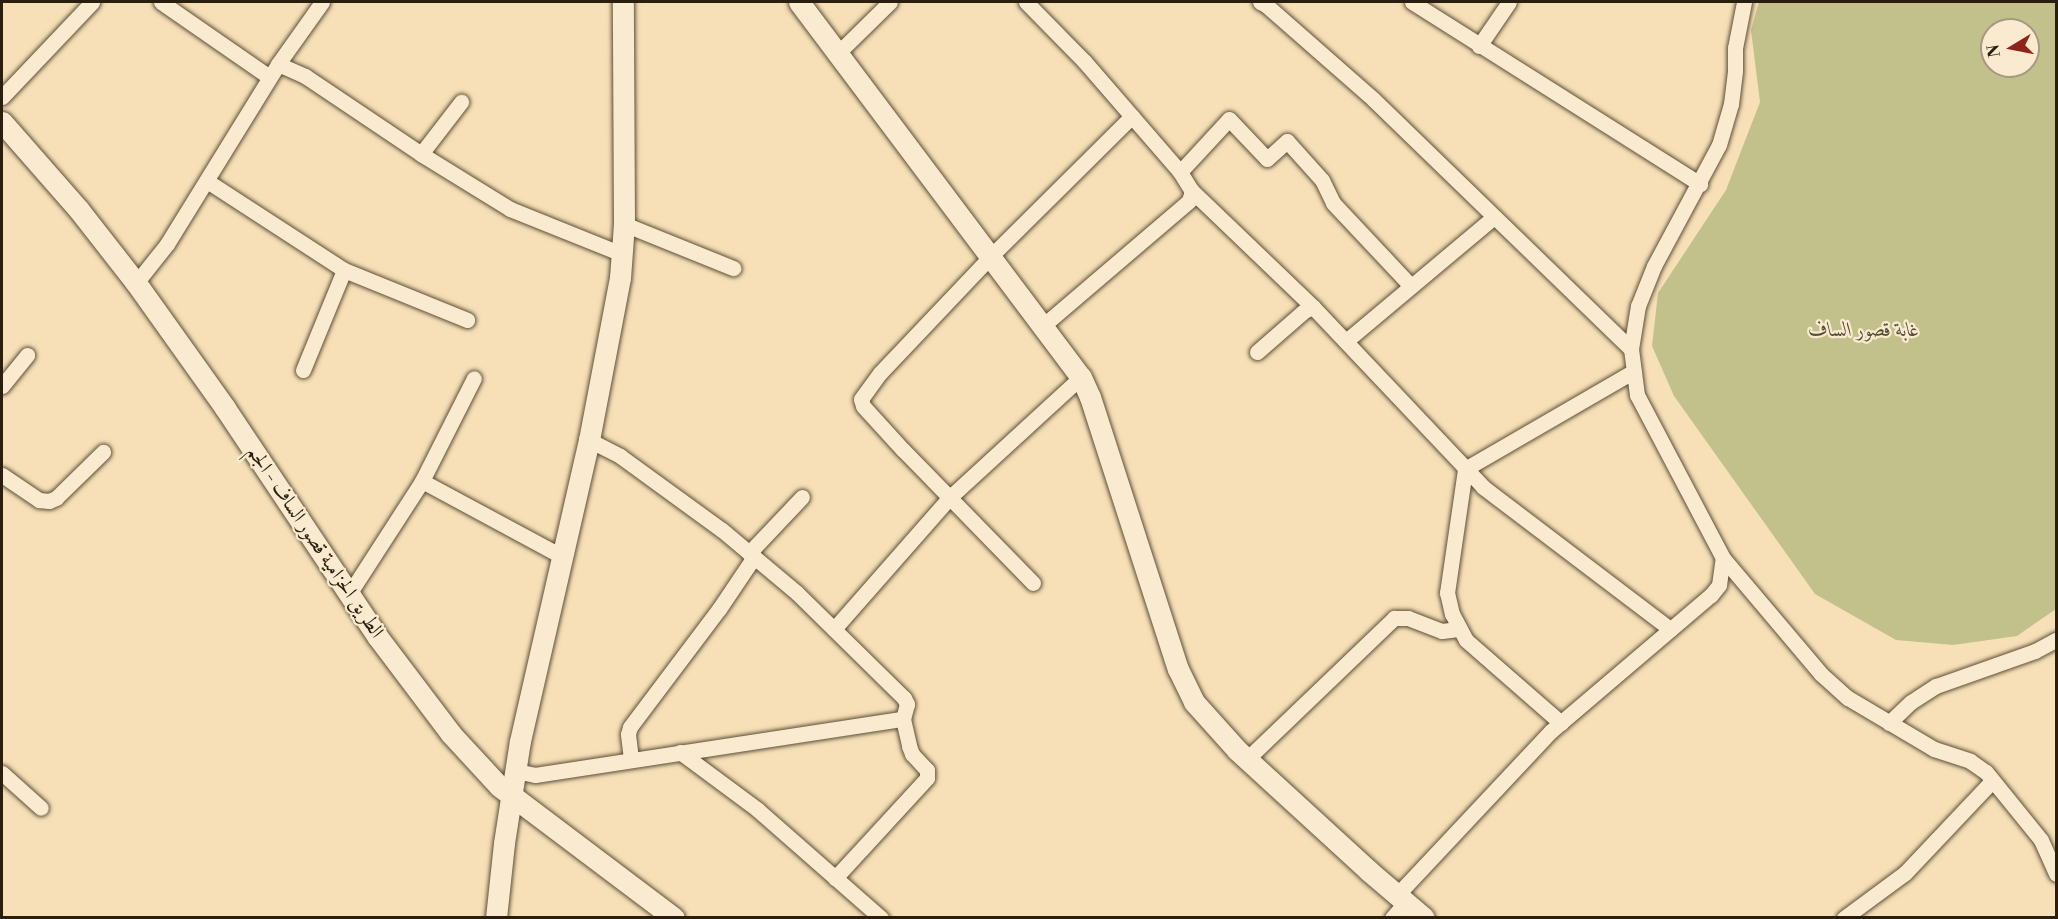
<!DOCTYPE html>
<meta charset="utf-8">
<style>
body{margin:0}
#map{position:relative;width:2058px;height:919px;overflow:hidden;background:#f7e0b7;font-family:"Libre Bodoni",Amiri,serif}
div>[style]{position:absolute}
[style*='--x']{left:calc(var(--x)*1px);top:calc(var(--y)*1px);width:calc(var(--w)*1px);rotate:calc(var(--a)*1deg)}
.green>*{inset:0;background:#c2c18b}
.roads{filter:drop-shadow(0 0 2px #5d4f38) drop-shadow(0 0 2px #5d4f38)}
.street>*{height:15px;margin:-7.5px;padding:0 7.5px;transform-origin:7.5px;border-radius:7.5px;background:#faebd0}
.secondary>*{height:21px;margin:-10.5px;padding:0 10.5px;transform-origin:10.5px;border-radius:10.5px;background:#faebd0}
span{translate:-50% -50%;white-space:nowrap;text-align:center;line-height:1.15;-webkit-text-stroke:4.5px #faebd0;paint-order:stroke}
.park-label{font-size:20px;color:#585034;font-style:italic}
.street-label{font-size:20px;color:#2a1f0e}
.frame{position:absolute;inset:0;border:3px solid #2a1f0e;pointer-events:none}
.north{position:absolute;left:1980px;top:18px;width:60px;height:60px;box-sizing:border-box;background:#faebd0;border:2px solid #a79982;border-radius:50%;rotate:260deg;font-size:16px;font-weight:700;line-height:24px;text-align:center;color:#2a1f0e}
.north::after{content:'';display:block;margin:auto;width:21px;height:27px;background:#8f2418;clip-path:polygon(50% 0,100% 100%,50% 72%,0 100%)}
</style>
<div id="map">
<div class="green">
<i style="clip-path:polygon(evenodd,1759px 2px,2056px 2px,2056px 609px,2017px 636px,1953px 645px,1896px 640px,1815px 594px,1674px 396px,1652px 346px,1658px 293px,1726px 190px,1760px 102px,1751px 30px,1759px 2px,1992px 30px,2028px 30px,2028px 66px,1992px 66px,1992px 30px)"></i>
</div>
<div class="roads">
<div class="street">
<i style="--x:161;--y:2;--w:130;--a:34.7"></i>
<i style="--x:1026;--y:2;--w:83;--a:45.5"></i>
<i style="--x:1084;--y:61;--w:147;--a:49.1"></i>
<i style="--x:1180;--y:172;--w:22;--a:58"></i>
<i style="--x:1192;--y:191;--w:10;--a:107"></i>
<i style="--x:1189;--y:201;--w:191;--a:139.5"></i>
<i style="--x:1260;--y:2;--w:7;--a:27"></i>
<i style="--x:1266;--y:5;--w:142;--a:41.3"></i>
<i style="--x:1373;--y:99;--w:359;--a:44.1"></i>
<i style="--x:1412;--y:2;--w:341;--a:32.3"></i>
<i style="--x:1479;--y:46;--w:53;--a:-55.7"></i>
<i style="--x:837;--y:54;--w:74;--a:-44.5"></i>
<i style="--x:278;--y:64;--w:76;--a:-54.6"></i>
<i style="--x:2;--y:97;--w:131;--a:-46.5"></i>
<i style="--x:421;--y:154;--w:66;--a:-52.4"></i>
<i style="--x:1180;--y:172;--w:72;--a:-47.2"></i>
<i style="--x:1229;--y:119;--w:55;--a:46.5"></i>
<i style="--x:1267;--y:159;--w:27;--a:-42"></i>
<i style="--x:1287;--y:141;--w:52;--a:48.1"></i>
<i style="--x:1322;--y:180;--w:25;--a:64"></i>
<i style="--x:1333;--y:203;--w:114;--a:46.8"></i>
<i style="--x:207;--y:181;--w:163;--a:33"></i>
<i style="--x:344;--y:270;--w:133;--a:22.1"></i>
<i style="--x:1192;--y:191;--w:168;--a:43.8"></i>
<i style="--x:624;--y:224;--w:118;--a:22"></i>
<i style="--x:136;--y:283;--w:50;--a:-51.5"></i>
<i style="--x:167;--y:244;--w:211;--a:-58.3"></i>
<i style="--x:278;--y:64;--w:30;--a:24"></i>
<i style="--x:305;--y:76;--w:140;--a:33.9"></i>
<i style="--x:421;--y:154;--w:105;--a:31.7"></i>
<i style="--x:510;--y:209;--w:121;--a:21.9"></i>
<i style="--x:1346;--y:341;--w:193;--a:-40"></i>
<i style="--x:1257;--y:352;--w:62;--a:-41.1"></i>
<i style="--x:1304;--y:311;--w:10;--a:-24"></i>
<i style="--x:1313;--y:307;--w:248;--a:46.6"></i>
<i style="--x:1483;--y:487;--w:235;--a:37.2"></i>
<i style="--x:303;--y:370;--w:108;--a:-67.7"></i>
<i style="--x:2;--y:386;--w:40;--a:-51"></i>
<i style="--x:589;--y:440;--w:35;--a:27"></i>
<i style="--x:620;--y:456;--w:126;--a:36"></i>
<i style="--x:722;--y:530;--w:98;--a:40"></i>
<i style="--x:797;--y:593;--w:150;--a:44.5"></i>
<i style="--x:904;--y:698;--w:7;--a:63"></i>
<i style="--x:907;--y:704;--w:16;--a:105"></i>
<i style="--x:903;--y:719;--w:28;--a:77"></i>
<i style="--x:909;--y:746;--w:9;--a:69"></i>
<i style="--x:912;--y:754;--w:22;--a:47"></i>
<i style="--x:927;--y:770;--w:8;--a:90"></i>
<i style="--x:927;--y:778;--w:136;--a:132.6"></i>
<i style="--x:2;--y:475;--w:45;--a:34"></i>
<i style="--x:39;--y:500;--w:10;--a:6"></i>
<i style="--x:49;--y:501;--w:8;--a:-23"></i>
<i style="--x:56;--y:498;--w:66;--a:-44.4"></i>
<i style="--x:422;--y:481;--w:115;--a:-63.2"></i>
<i style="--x:749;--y:553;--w:77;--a:-46.6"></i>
<i style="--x:1723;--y:558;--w:152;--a:49.8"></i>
<i style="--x:1821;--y:674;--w:36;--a:42"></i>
<i style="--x:1848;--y:698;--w:100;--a:30.7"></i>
<i style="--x:1934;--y:749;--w:38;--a:18"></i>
<i style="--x:1970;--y:761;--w:19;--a:35"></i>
<i style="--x:1986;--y:772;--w:87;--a:51"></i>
<i style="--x:2041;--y:840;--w:37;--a:66"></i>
<i style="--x:1033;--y:583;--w:186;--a:-134.3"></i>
<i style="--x:903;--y:450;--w:59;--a:-132.3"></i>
<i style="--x:863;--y:406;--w:7;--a:-106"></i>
<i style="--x:861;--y:399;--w:32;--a:-54"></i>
<i style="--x:880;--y:373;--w:160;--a:-46.5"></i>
<i style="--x:990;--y:257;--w:200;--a:-44.8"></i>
<i style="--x:349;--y:594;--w:135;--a:-57.1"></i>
<i style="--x:422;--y:481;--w:160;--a:28.3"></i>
<i style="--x:834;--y:629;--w:174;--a:-48.7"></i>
<i style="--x:949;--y:498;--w:179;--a:-42.5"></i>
<i style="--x:1561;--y:723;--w:126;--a:-138.9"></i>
<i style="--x:1466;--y:640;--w:30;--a:-118"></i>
<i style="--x:1452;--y:614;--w:22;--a:-103"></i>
<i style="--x:1447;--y:593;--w:125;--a:-81.7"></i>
<i style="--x:1465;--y:469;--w:195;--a:-30.1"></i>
<i style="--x:1889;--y:723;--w:30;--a:-44"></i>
<i style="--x:1911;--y:702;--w:30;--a:-33"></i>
<i style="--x:1936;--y:686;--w:105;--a:-19.5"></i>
<i style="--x:2035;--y:651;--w:24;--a:-28"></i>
<i style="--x:680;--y:752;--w:97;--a:36.6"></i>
<i style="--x:758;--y:810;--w:164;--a:41.3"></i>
<i style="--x:631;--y:759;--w:25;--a:-97"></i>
<i style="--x:628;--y:734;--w:7;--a:-74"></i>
<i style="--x:630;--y:727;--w:148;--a:-53"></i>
<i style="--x:719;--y:609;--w:63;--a:-56.1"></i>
<i style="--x:1247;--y:759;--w:204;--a:-43.8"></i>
<i style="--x:1394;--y:618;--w:14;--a:0"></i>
<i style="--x:1408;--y:618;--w:36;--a:21"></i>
<i style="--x:1442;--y:631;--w:16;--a:-7"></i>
<i style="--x:516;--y:771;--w:19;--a:12"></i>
<i style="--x:535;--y:775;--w:372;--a:-8.7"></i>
<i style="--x:2;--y:773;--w:52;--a:41.9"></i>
<i style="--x:1397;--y:895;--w:225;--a:-46.8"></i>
<i style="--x:1551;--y:731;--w:210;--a:-40.4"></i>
<i style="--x:1711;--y:595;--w:13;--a:-51"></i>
<i style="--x:1719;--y:585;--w:27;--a:-82"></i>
<i style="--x:1723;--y:558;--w:184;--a:-117.8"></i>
<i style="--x:1637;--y:395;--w:46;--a:-97.4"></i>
<i style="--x:1631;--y:349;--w:44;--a:-80.8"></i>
<i style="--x:1638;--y:306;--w:43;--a:-68.2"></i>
<i style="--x:1654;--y:266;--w:137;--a:-61.8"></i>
<i style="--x:1719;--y:145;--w:43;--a:-73.7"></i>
<i style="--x:1731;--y:104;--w:34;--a:-83"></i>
<i style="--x:1735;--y:70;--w:22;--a:-90"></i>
<i style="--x:1735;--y:48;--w:47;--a:-78.9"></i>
<i style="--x:1392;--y:918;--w:20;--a:-49"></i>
<i style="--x:1844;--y:918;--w:76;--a:-36.4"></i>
<i style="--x:1905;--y:873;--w:127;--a:-46.6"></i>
</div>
<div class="secondary">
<i style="--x:799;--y:2;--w:469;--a:53.1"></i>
<i style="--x:1081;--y:377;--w:22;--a:66"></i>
<i style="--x:1090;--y:397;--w:286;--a:72.1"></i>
<i style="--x:1178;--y:669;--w:37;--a:64"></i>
<i style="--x:1194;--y:702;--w:64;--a:48.1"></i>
<i style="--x:1237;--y:750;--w:179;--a:42.5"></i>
<i style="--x:1369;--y:871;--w:72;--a:40.5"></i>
<i style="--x:2;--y:122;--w:117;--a:48.8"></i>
<i style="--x:79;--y:210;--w:93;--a:52"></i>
<i style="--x:136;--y:283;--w:153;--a:54.5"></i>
<i style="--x:225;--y:408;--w:274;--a:56.3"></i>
<i style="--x:377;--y:636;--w:123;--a:52.9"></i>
<i style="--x:451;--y:734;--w:71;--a:47.3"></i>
<i style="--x:499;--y:786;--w:219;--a:37"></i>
<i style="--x:496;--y:918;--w:75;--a:-83.9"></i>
<i style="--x:504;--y:843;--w:103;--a:-81.1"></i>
<i style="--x:520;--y:741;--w:309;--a:-77.1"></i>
<i style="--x:589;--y:440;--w:165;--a:-79.2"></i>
<i style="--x:620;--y:278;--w:54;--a:-85.8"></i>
<i style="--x:624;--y:224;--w:222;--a:-90.3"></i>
</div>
</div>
<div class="park-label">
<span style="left:1864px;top:330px">غابة قصور الساف</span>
</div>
<div class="street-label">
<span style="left:315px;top:542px;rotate:56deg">الطريق الحزامية قصور الساف - الجم</span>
</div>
<div class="frame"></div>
<div class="north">N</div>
</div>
